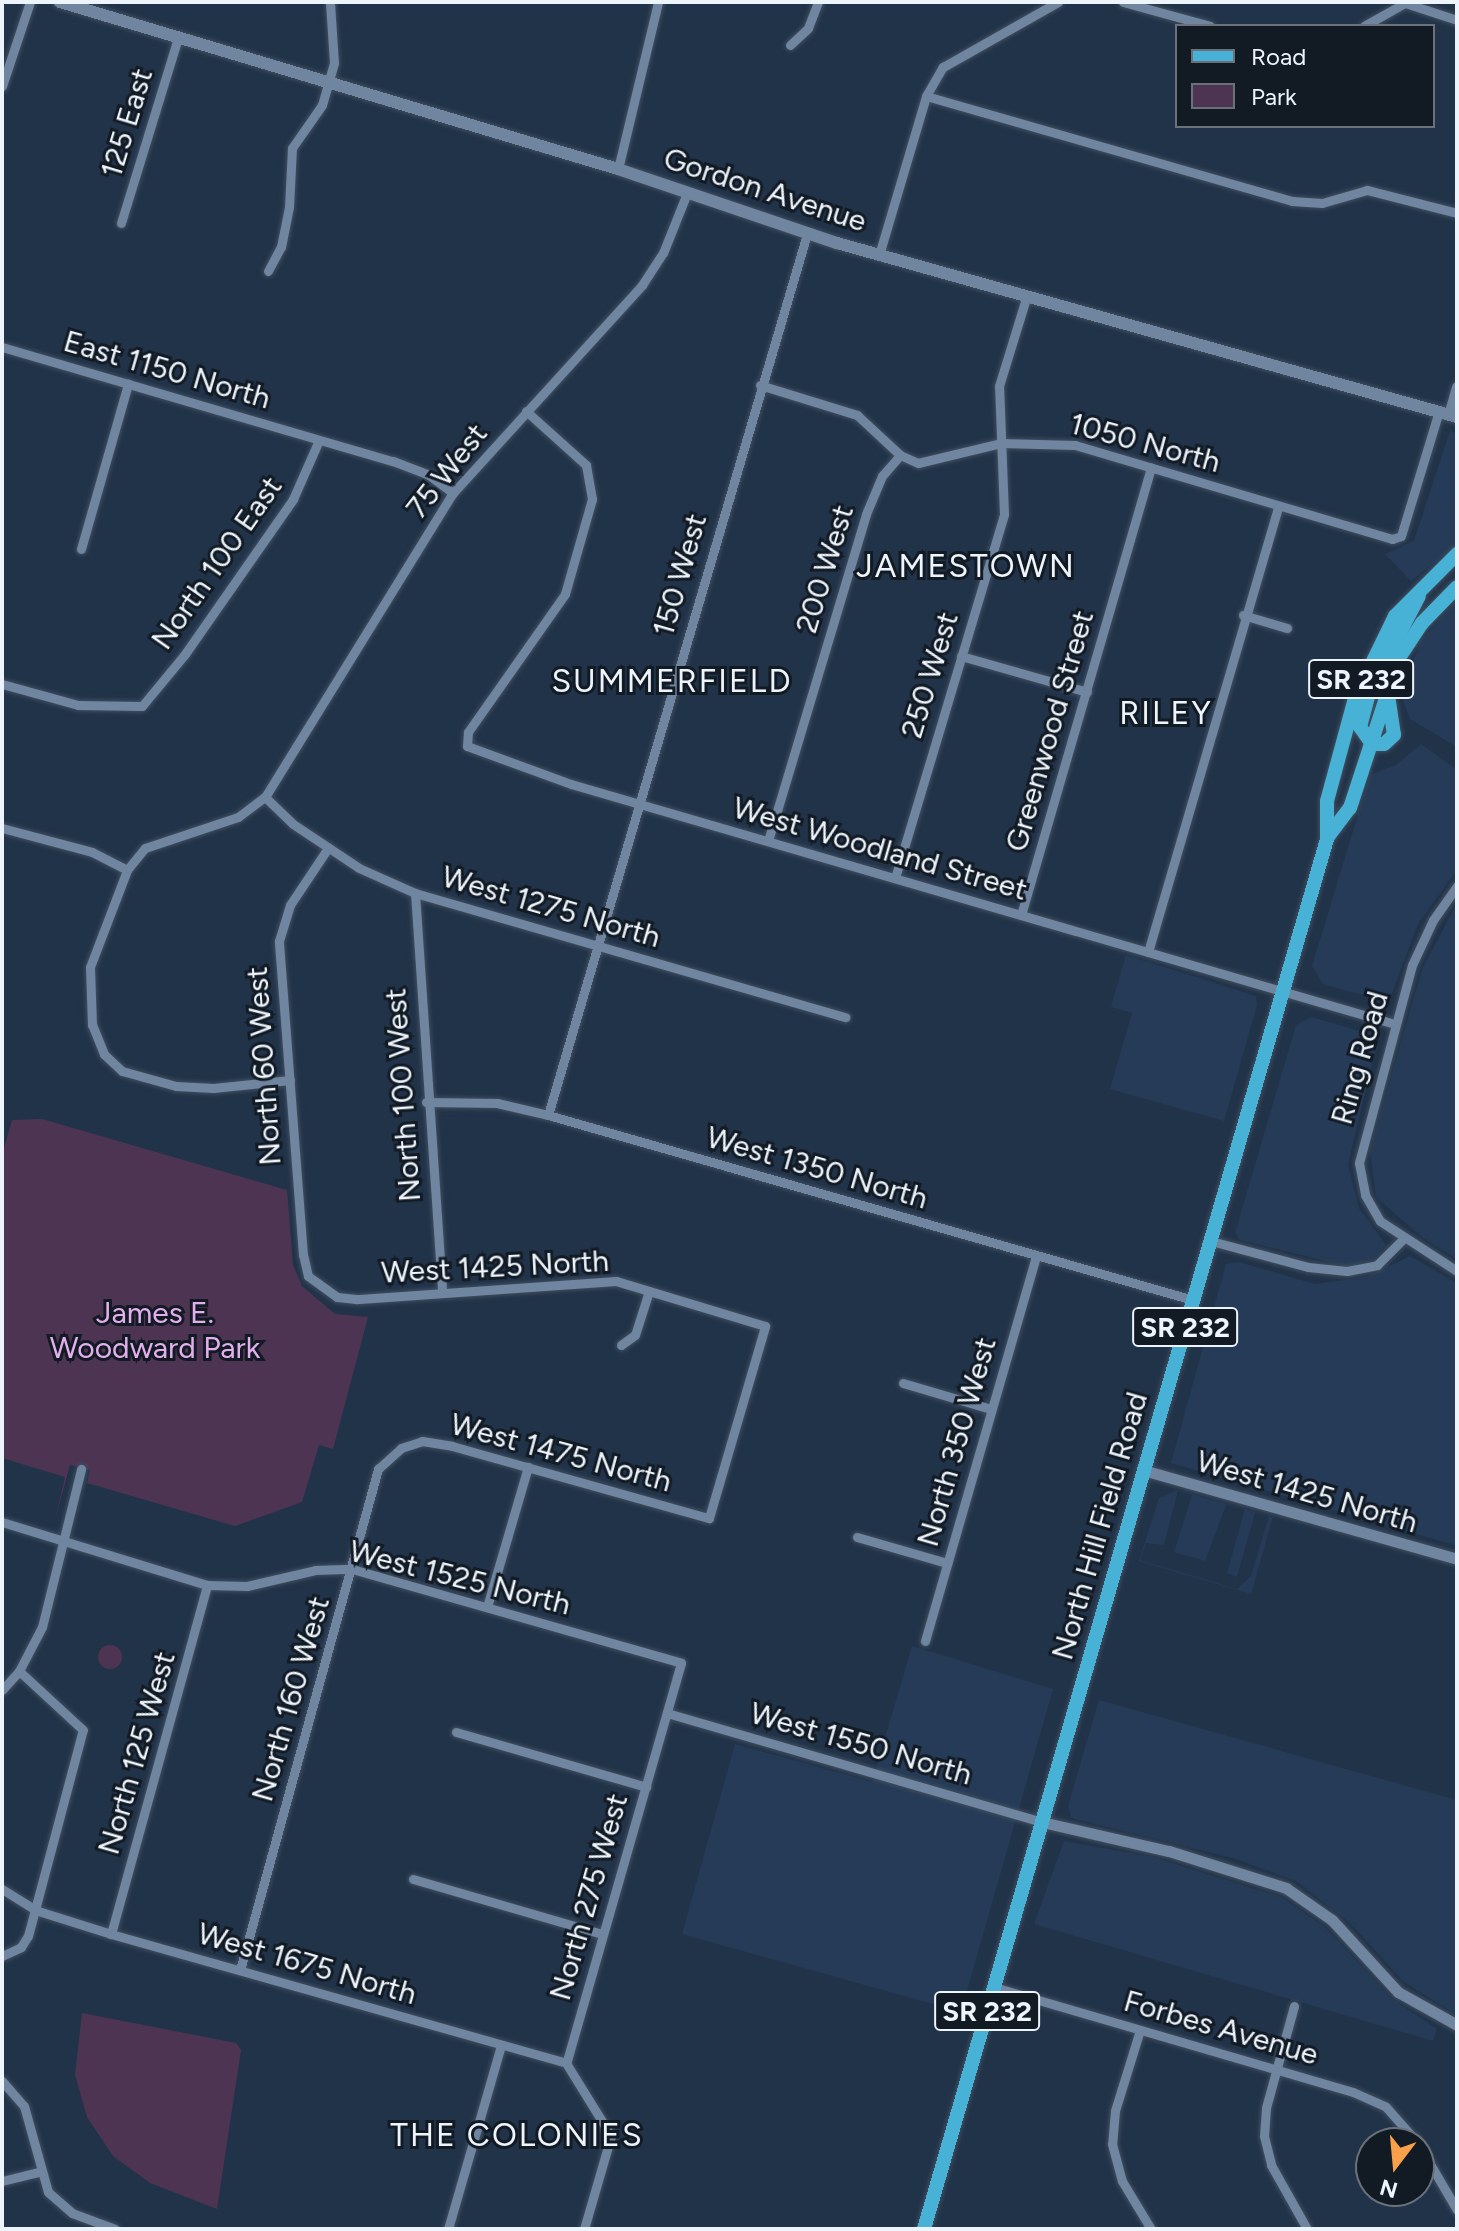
<!DOCTYPE html>
<style>
body{margin:0}
#map{position:relative;width:1459px;height:2231px;overflow:hidden;background:#213349;font-family:Figtree,sans-serif}
div>[style]{position:absolute}
[style*='--x']{left:calc(var(--x)*1px);top:calc(var(--y)*1px);width:calc(var(--w)*1px);rotate:calc(var(--a)*1deg)}
.built>*{inset:0;background:#253b57}
.green>*{inset:0;background:#4e3453}
.round{border-radius:50%}
.roads{filter:drop-shadow(0 0 2px #404e5f) drop-shadow(0 0 2px #404e5f)}
.minor>*{height:9px;margin:-4.5px;padding:0 4.5px;transform-origin:4.5px;border-radius:4.5px;background:#70859f}
.tertiary>*{height:11px;margin:-5.5px;padding:0 5.5px;transform-origin:5.5px;border-radius:5.5px;background:#70859f}
.secondary>*{height:12px;margin:-6px;padding:0 6px;transform-origin:6px;border-radius:6px;background:#70859f}
.primary>*{height:14px;margin:-7px;padding:0 7px;transform-origin:7px;border-radius:7px;background:#47b2d5}
span{translate:-50% -50%;white-space:nowrap;text-align:center;line-height:1.15;-webkit-text-stroke:6px #121a24;paint-order:stroke}
.shield-label span{padding:2px 6px;background:#121a24;border:2px solid;border-radius:6px;-webkit-text-stroke-width:0}
.shield-label{font-size:28px;color:#edf4fc;font-weight:700}
.street-label{font-size:30px;color:#edf4fc}
.park-label{font-size:30px;color:#e3aeec}
.neighbourhood-label{font-size:32px;color:#edf4fc;letter-spacing:2px}
.frame{position:absolute;inset:0;border:4px solid #edf4fc;pointer-events:none}
.legend{position:absolute;left:1175px;top:24px;width:260px;height:104px;box-sizing:border-box;background:#121a24;border:2px solid #6a717a;margin:0;padding:10px 14px;list-style:none;font-size:24px;color:#edf4fc}
.legend li{display:flex;align-items:center;gap:16px;height:40px}
.legend b{width:40px;border:2px solid #6a717a}
.north{position:absolute;left:1355px;top:2127px;width:80px;height:80px;box-sizing:border-box;background:#121a24;border:2px solid #6a717a;border-radius:50%;rotate:196deg;font-size:22px;font-weight:700;line-height:32px;text-align:center;color:#edf4fc}
.north::after{content:'';display:block;margin:auto;width:28px;height:36px;background:#f8a14a;clip-path:polygon(50% 0,100% 100%,50% 72%,0 100%)}
</style>
<div id="map">
<div class="built">
<i style="clip-path:polygon(1450px 431px,1457px 433px,1457px 545px,1411px 581px,1385px 554px,1414px 541px)"></i>
<i style="clip-path:polygon(1457px 600px,1457px 747px,1410px 719px,1400px 693px,1421px 641px)"></i>
<i style="clip-path:polygon(1421px 744px,1457px 770px,1457px 870px,1418px 924px,1391px 996px,1380px 1000px,1323px 984px,1312px 966px,1370px 775px,1396px 765px)"></i>
<i style="clip-path:polygon(1457px 903px,1457px 1259px,1423px 1238px,1376px 1197px,1370px 1151px,1422px 969px)"></i>
<i style="clip-path:polygon(1126px 955px,1256px 996px,1257px 1005px,1224px 1121px,1110px 1089px,1132px 1013px,1111px 1007px)"></i>
<i style="clip-path:polygon(1311px 1017px,1373px 1035px,1377px 1042px,1348px 1165px,1359px 1208px,1386px 1245px,1375px 1258px,1350px 1267px,1240px 1240px,1235px 1233px,1296px 1025px)"></i>
<i style="clip-path:polygon(1410px 1256px,1457px 1283px,1457px 1546px,1171px 1463px,1226px 1264px,1239px 1262px,1315px 1284px,1366px 1277px)"></i>
<i style="clip-path:polygon(evenodd,1177px 1490px,1273px 1517px,1251px 1594px,1139px 1561px,1159px 1498px,1177px 1490px,1178px 1491px,1192px 1495px,1174px 1552px,1205px 1561px,1226px 1505px,1245px 1509px,1227px 1573px,1237px 1577px,1255px 1513px,1269px 1516px,1251px 1576px,1237px 1589px,1140px 1560px,1146px 1543px,1164px 1545px,1178px 1491px)"></i>
<i style="clip-path:polygon(912px 1646px,1053px 1689px,961px 2012px,682px 1934px,735px 1744px,872px 1782px)"></i>
<i style="clip-path:polygon(1099px 1700px,1457px 1800px,1457px 2015px,1404px 1982px,1350px 1923px,1296px 1881px,1233px 1858px,1071px 1818px,1068px 1806px)"></i>
<i style="clip-path:polygon(1064px 1841px,1153px 1857px,1281px 1897px,1325px 1927px,1391px 1998px,1437px 2029px,1433px 2041px,1034px 1924px)"></i>
</div>
<div class="green">
<i style="clip-path:polygon(42px 1119px,287px 1190px,293px 1265px,302px 1286px,335px 1314px,368px 1317px,333px 1449px,319px 1445px,302px 1502px,235px 1526px,87px 1483px,90px 1470px,70px 1465px,55px 1520px,65px 1477px,2px 1458px,2px 1155px,12px 1120px)"></i>
<i class="round" style="left:98px;top:1645px;width:24px;height:24px"></i>
<i style="clip-path:polygon(82px 2013px,236px 2043px,241px 2050px,217px 2209px,150px 2183px,113px 2156px,87px 2117px,75px 2075px)"></i>
</div>
<div class="roads">
<div class="minor">
<i style="--x:1123;--y:2;--w:90;--a:15.4"></i>
<i style="--x:1402;--y:2;--w:58;--a:18.1"></i>
<i style="--x:1364;--y:26;--w:45;--a:-29.4"></i>
<i style="--x:790;--y:45;--w:25;--a:-43"></i>
<i style="--x:808;--y:28;--w:28;--a:-69"></i>
<i style="--x:2;--y:86;--w:89;--a:-71.6"></i>
<i style="--x:926;--y:96;--w:381;--a:16"></i>
<i style="--x:1292;--y:201;--w:30;--a:4"></i>
<i style="--x:1322;--y:203;--w:47;--a:-16.1"></i>
<i style="--x:1367;--y:190;--w:93;--a:14.3"></i>
<i style="--x:618;--y:169;--w:172;--a:-76.5"></i>
<i style="--x:121;--y:223;--w:194;--a:-72.9"></i>
<i style="--x:879;--y:255;--w:166;--a:-73.5"></i>
<i style="--x:926;--y:96;--w:34;--a:-60"></i>
<i style="--x:943;--y:67;--w:132;--a:-29.5"></i>
<i style="--x:268;--y:271;--w:27;--a:-62"></i>
<i style="--x:281;--y:247;--w:41;--a:-78.7"></i>
<i style="--x:289;--y:207;--w:59;--a:-87.1"></i>
<i style="--x:292;--y:148;--w:52;--a:-55.1"></i>
<i style="--x:322;--y:105;--w:44;--a:-74.1"></i>
<i style="--x:334;--y:63;--w:61;--a:-93.8"></i>
<i style="--x:2;--y:347;--w:407;--a:16.3"></i>
<i style="--x:393;--y:461;--w:39;--a:21"></i>
<i style="--x:429;--y:475;--w:30;--a:37"></i>
<i style="--x:760;--y:385;--w:102;--a:17.2"></i>
<i style="--x:857;--y:415;--w:59;--a:42.9"></i>
<i style="--x:900;--y:455;--w:20;--a:24"></i>
<i style="--x:918;--y:463;--w:85;--a:-13.5"></i>
<i style="--x:1001;--y:443;--w:74;--a:1.5"></i>
<i style="--x:1075;--y:445;--w:331;--a:16.5"></i>
<i style="--x:1392;--y:539;--w:9;--a:-18"></i>
<i style="--x:1401;--y:536;--w:131;--a:-73.1"></i>
<i style="--x:526;--y:411;--w:81;--a:42"></i>
<i style="--x:586;--y:465;--w:35;--a:80"></i>
<i style="--x:592;--y:499;--w:99;--a:105.9"></i>
<i style="--x:565;--y:594;--w:169;--a:125.1"></i>
<i style="--x:468;--y:732;--w:14;--a:94"></i>
<i style="--x:467;--y:746;--w:111;--a:20.1"></i>
<i style="--x:571;--y:784;--w:858;--a:16.24"></i>
<i style="--x:81;--y:549;--w:172;--a:-74.1"></i>
<i style="--x:1243;--y:615;--w:46;--a:16.5"></i>
<i style="--x:961;--y:656;--w:131;--a:15.9"></i>
<i style="--x:2;--y:684;--w:79;--a:15.4"></i>
<i style="--x:78;--y:705;--w:64;--a:0.9"></i>
<i style="--x:142;--y:706;--w:67;--a:-50.4"></i>
<i style="--x:185;--y:654;--w:189;--a:-55.1"></i>
<i style="--x:293;--y:499;--w:64;--a:-66.2"></i>
<i style="--x:265;--y:797;--w:39;--a:44"></i>
<i style="--x:293;--y:824;--w:79;--a:33.7"></i>
<i style="--x:359;--y:868;--w:61;--a:24.1"></i>
<i style="--x:415;--y:893;--w:448;--a:16.1"></i>
<i style="--x:2;--y:828;--w:93;--a:14.9"></i>
<i style="--x:92;--y:852;--w:39;--a:27"></i>
<i style="--x:768;--y:841;--w:341;--a:-73.3"></i>
<i style="--x:866;--y:514;--w:41;--a:-67.2"></i>
<i style="--x:882;--y:476;--w:28;--a:-49"></i>
<i style="--x:895;--y:878;--w:380;--a:-73.3"></i>
<i style="--x:1004;--y:514;--w:128;--a:-92.2"></i>
<i style="--x:999;--y:386;--w:92;--a:-72.9"></i>
<i style="--x:1457;--y:886;--w:42;--a:125.2"></i>
<i style="--x:1433;--y:920;--w:50;--a:115"></i>
<i style="--x:1412;--y:965;--w:205;--a:105"></i>
<i style="--x:1359;--y:1163;--w:33;--a:79"></i>
<i style="--x:1365;--y:1195;--w:30;--a:60"></i>
<i style="--x:1380;--y:1221;--w:92;--a:33"></i>
<i style="--x:415;--y:893;--w:401;--a:86.1"></i>
<i style="--x:1021;--y:915;--w:466;--a:-73.8"></i>
<i style="--x:1148;--y:952;--w:465;--a:-73.7"></i>
<i style="--x:290;--y:1080;--w:77;--a:174.1"></i>
<i style="--x:213;--y:1088;--w:37;--a:-177"></i>
<i style="--x:176;--y:1086;--w:56;--a:-164.5"></i>
<i style="--x:122;--y:1071;--w:25;--a:-137"></i>
<i style="--x:104;--y:1054;--w:31;--a:-112"></i>
<i style="--x:92;--y:1025;--w:58;--a:-92"></i>
<i style="--x:90;--y:967;--w:104;--a:-69.1"></i>
<i style="--x:127;--y:870;--w:28;--a:-51"></i>
<i style="--x:145;--y:848;--w:98;--a:-18.4"></i>
<i style="--x:238;--y:817;--w:34;--a:-37"></i>
<i style="--x:265;--y:797;--w:357;--a:-58.3"></i>
<i style="--x:453;--y:493;--w:281;--a:-47.7"></i>
<i style="--x:642;--y:285;--w:38;--a:-57"></i>
<i style="--x:663;--y:253;--w:65;--a:-68.2"></i>
<i style="--x:426;--y:1102;--w:71;--a:0.8"></i>
<i style="--x:497;--y:1103;--w:52;--a:13.2"></i>
<i style="--x:548;--y:1115;--w:671;--a:16"></i>
<i style="--x:548;--y:1115;--w:918;--a:-73.62"></i>
<i style="--x:1211;--y:1241;--w:100;--a:15"></i>
<i style="--x:1308;--y:1267;--w:39;--a:6"></i>
<i style="--x:1347;--y:1271;--w:31;--a:-11"></i>
<i style="--x:1377;--y:1265;--w:37;--a:-45"></i>
<i style="--x:621;--y:1345;--w:17;--a:-36"></i>
<i style="--x:635;--y:1335;--w:46;--a:-72.3"></i>
<i style="--x:903;--y:1383;--w:92;--a:16.5"></i>
<i style="--x:2;--y:1522;--w:214;--a:17.1"></i>
<i style="--x:207;--y:1585;--w:40;--a:1.4"></i>
<i style="--x:247;--y:1586;--w:70;--a:-13.2"></i>
<i style="--x:315;--y:1570;--w:37;--a:-2"></i>
<i style="--x:352;--y:1569;--w:342;--a:15.9"></i>
<i style="--x:681;--y:1663;--w:416;--a:106"></i>
<i style="--x:566;--y:2063;--w:86;--a:58.3"></i>
<i style="--x:611;--y:2136;--w:97;--a:106.2"></i>
<i style="--x:857;--y:1537;--w:94;--a:16.1"></i>
<i style="--x:487;--y:1607;--w:146;--a:-73.7"></i>
<i style="--x:925;--y:1641;--w:400;--a:-73.9"></i>
<i style="--x:2;--y:1690;--w:25;--a:-48"></i>
<i style="--x:19;--y:1671;--w:50;--a:-62.4"></i>
<i style="--x:42;--y:1627;--w:163;--a:-76.1"></i>
<i style="--x:667;--y:1713;--w:391;--a:16.2"></i>
<i style="--x:456;--y:1732;--w:198;--a:16.1"></i>
<i style="--x:413;--y:1879;--w:197;--a:16.2"></i>
<i style="--x:2;--y:1889;--w:39;--a:32"></i>
<i style="--x:35;--y:1910;--w:80;--a:17.5"></i>
<i style="--x:111;--y:1934;--w:473;--a:15.8"></i>
<i style="--x:111;--y:1934;--w:362;--a:-74.6"></i>
<i style="--x:2;--y:1956;--w:21;--a:-25"></i>
<i style="--x:21;--y:1947;--w:13;--a:-58"></i>
<i style="--x:28;--y:1936;--w:213;--a:-75.1"></i>
<i style="--x:83;--y:1730;--w:87;--a:-137.3"></i>
<i style="--x:240;--y:1970;--w:520;--a:-74.6"></i>
<i style="--x:378;--y:1469;--w:31;--a:-42"></i>
<i style="--x:401;--y:1448;--w:22;--a:-18"></i>
<i style="--x:422;--y:1441;--w:30;--a:9"></i>
<i style="--x:452;--y:1446;--w:267;--a:15.7"></i>
<i style="--x:709;--y:1518;--w:200;--a:-73.7"></i>
<i style="--x:765;--y:1326;--w:156;--a:-163.2"></i>
<i style="--x:616;--y:1281;--w:261;--a:176"></i>
<i style="--x:356;--y:1299;--w:19;--a:-174"></i>
<i style="--x:337;--y:1297;--w:36;--a:-144"></i>
<i style="--x:308;--y:1276;--w:22;--a:-103"></i>
<i style="--x:303;--y:1255;--w:315;--a:-94.4"></i>
<i style="--x:279;--y:941;--w:38;--a:-73"></i>
<i style="--x:290;--y:905;--w:69;--a:-56.3"></i>
<i style="--x:994;--y:1987;--w:374;--a:16.3"></i>
<i style="--x:1353;--y:2092;--w:36;--a:24"></i>
<i style="--x:1386;--y:2107;--w:48;--a:48.4"></i>
<i style="--x:1294;--y:2006;--w:106;--a:105.4"></i>
<i style="--x:1266;--y:2108;--w:28;--a:94"></i>
<i style="--x:1264;--y:2136;--w:30;--a:76"></i>
<i style="--x:1271;--y:2165;--w:73;--a:60.6"></i>
<i style="--x:1140;--y:2030;--w:85;--a:107.2"></i>
<i style="--x:1115;--y:2111;--w:33;--a:95"></i>
<i style="--x:1112;--y:2144;--w:38;--a:75"></i>
<i style="--x:1122;--y:2181;--w:56;--a:58.9"></i>
<i style="--x:2;--y:2081;--w:33;--a:49"></i>
<i style="--x:24;--y:2106;--w:89;--a:74.4"></i>
<i style="--x:48;--y:2192;--w:32;--a:41"></i>
<i style="--x:72;--y:2213;--w:46;--a:20.4"></i>
<i style="--x:1419;--y:2145;--w:75;--a:59.7"></i>
<i style="--x:2;--y:2181;--w:38;--a:-14"></i>
<i style="--x:448;--y:2229;--w:191;--a:-73.9"></i>
</div>
<div class="tertiary">
<i style="--x:1449;--y:415;--w:29;--a:-74"></i>
<i style="--x:1143;--y:1470;--w:326;--a:15.8"></i>
<i style="--x:1042;--y:1822;--w:130;--a:12.9"></i>
<i style="--x:1169;--y:1851;--w:123;--a:17.5"></i>
<i style="--x:1286;--y:1888;--w:56;--a:34.8"></i>
<i style="--x:1332;--y:1920;--w:98;--a:47.5"></i>
<i style="--x:1398;--y:1992;--w:68;--a:29.2"></i>
</div>
<div class="secondary">
<i style="--x:60;--y:2;--w:582;--a:16.66"></i>
<i style="--x:618;--y:169;--w:231;--a:18.7"></i>
<i style="--x:837;--y:243;--w:644;--a:15.68"></i>
</div>
<div class="primary">
<i style="--x:1388;--y:695;--w:40;--a:81.5"></i>
<i style="--x:1394;--y:735;--w:13;--a:138"></i>
<i style="--x:1384;--y:744;--w:12;--a:180"></i>
<i style="--x:1372;--y:744;--w:21;--a:-125"></i>
<i style="--x:1360;--y:727;--w:38;--a:-75"></i>
<i style="--x:1370;--y:690;--w:106;--a:-62.5"></i>
<i style="--x:1327;--y:838;--w:38;--a:-53"></i>
<i style="--x:1350;--y:808;--w:158;--a:-71.9"></i>
<i style="--x:1399;--y:658;--w:42;--a:-56.7"></i>
<i style="--x:1422;--y:623;--w:50;--a:-45.8"></i>
<i style="--x:924;--y:2229;--w:1447;--a:-73.83"></i>
<i style="--x:1327;--y:839;--w:38;--a:-90"></i>
<i style="--x:1327;--y:801;--w:107;--a:-74.8"></i>
<i style="--x:1355;--y:698;--w:91;--a:-64"></i>
<i style="--x:1395;--y:616;--w:88;--a:-45"></i>
</div>
</div>
<div class="shield-label">
<span style="left:1361px;top:679px">SR 232</span>
<span style="left:1185px;top:1327px">SR 232</span>
<span style="left:987px;top:2011px">SR 232</span>
</div>
<div class="street-label">
<span style="left:127px;top:123px;rotate:-73deg">125 East</span>
<span style="left:765px;top:190px;rotate:18deg">Gordon Avenue</span>
<span style="left:167px;top:370px;rotate:16deg">East 1150 North</span>
<span style="left:1145px;top:443px;rotate:15deg">1050 North</span>
<span style="left:447px;top:471px;rotate:-52deg">75 West</span>
<span style="left:217px;top:563px;rotate:-55deg">North 100 East</span>
<span style="left:825px;top:569px;rotate:-73deg">200 West</span>
<span style="left:680px;top:575px;rotate:-74deg">150 West</span>
<span style="left:930px;top:675px;rotate:-73deg">250 West</span>
<span style="left:1050px;top:731px;rotate:-74deg">Greenwood Street</span>
<span style="left:880px;top:849px;rotate:16deg">West Woodland Street</span>
<span style="left:551px;top:907px;rotate:16deg">West 1275 North</span>
<span style="left:1360px;top:1058px;rotate:-74deg">Ring Road</span>
<span style="left:264px;top:1066px;rotate:-94deg">North 60 West</span>
<span style="left:403px;top:1095px;rotate:-94deg">North 100 West</span>
<span style="left:817px;top:1168px;rotate:16deg">West 1350 North</span>
<span style="left:495px;top:1267px;rotate:-3deg">West 1425 North</span>
<span style="left:957px;top:1442px;rotate:-74deg">North 350 West</span>
<span style="left:561px;top:1453px;rotate:15deg">West 1475 North</span>
<span style="left:1307px;top:1492px;rotate:16deg">West 1425 North</span>
<span style="left:1100px;top:1526px;rotate:-74deg">North Hill Field Road</span>
<span style="left:460px;top:1578px;rotate:14deg">West 1525 North</span>
<span style="left:291px;top:1699px;rotate:-74deg">North 160 West</span>
<span style="left:861px;top:1744px;rotate:16deg">West 1550 North</span>
<span style="left:137px;top:1753px;rotate:-74deg">North 125 West</span>
<span style="left:589px;top:1897px;rotate:-74deg">North 275 West</span>
<span style="left:307px;top:1964px;rotate:16deg">West 1675 North</span>
<span style="left:1221px;top:2028px;rotate:16deg">Forbes Avenue</span>
</div>
<div class="park-label">
<span style="left:155px;top:1330px">James E.<br>Woodward Park</span>
</div>
<div class="neighbourhood-label">
<span style="left:966px;top:566px">JAMESTOWN</span>
<span style="left:672px;top:681px">SUMMERFIELD</span>
<span style="left:1166px;top:713px">RILEY</span>
<span style="left:517px;top:2135px">THE COLONIES</span>
</div>
<div class="frame"></div>
<ul class="legend">
<li><b style="height:10px;background:#47b2d5"></b>Road</li>
<li><b style="height:22px;background:#4e3453"></b>Park</li>
</ul>
<div class="north">N</div>
</div>
